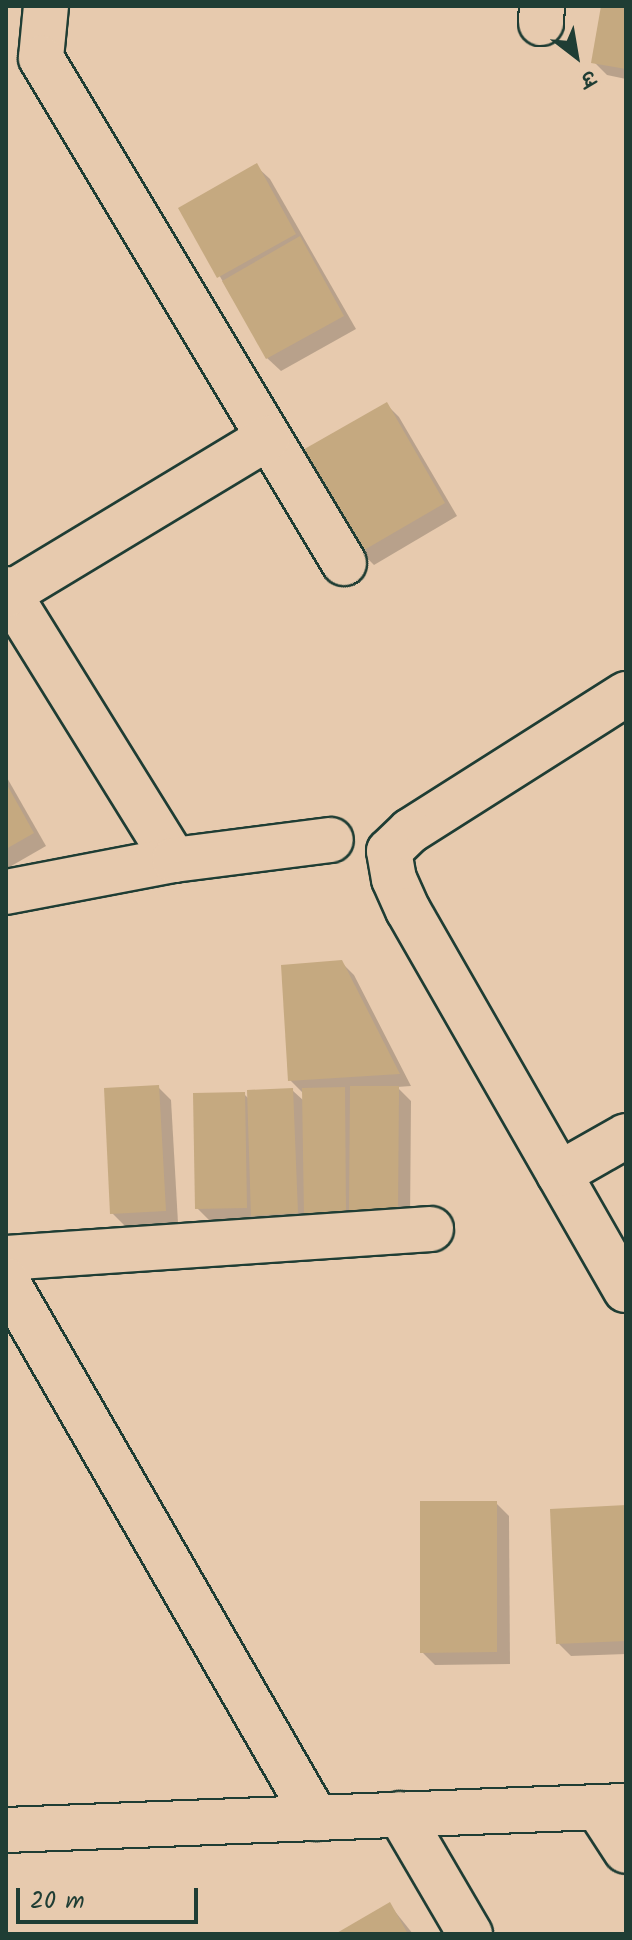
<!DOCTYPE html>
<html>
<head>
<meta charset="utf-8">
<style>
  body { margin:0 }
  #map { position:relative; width:632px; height:1940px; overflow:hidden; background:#e7caae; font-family:Kalam,"Playpen Sans Deva",sans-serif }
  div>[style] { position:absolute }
  .shadow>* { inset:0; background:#0003 }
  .building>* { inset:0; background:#c5a980 }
  .roads { filter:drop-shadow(2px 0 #1f3d34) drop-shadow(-2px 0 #1f3d34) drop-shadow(0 2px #1f3d34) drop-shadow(0 -2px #1f3d34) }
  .minor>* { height:44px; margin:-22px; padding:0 22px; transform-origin:22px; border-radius:22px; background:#e7caae }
  .tertiary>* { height:44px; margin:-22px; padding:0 22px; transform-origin:22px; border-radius:22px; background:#e7caae }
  span { translate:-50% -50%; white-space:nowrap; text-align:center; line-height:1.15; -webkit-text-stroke:6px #e7caae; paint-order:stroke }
  .frame { position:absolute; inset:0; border:8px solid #1f3d34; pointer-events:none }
  .north { position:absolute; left:536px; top:16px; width:80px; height:80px; -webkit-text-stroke:6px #e7caae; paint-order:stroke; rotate:149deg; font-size:22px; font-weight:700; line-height:32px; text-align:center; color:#1f3d34 }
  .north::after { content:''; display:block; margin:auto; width:28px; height:36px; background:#1f3d34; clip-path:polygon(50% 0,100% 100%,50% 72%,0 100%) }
  .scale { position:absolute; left:16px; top:1888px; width:182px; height:36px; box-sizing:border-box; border:4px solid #1f3d34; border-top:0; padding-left:10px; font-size:24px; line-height:28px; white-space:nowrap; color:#1f3d34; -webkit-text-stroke:6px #e7caae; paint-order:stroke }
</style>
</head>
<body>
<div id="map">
  <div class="shadow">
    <i style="clip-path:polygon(603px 6px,626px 6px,626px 79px,607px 75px,594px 62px)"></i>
    <i style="clip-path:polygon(256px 166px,270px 179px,356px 329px,281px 371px,267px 358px,181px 209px)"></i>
    <i style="clip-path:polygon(386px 404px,399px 417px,457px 516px,374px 565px,361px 552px)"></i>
    <i style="clip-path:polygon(6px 776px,46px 846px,6px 869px)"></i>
    <i style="clip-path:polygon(341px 962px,354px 975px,411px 1086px,397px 1087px,411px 1101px,410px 1222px,210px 1221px,197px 1208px,244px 1094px,249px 1099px,292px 1090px,304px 1101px,304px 1094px,290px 1080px)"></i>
    <i style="clip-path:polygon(158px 1087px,171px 1100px,178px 1223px,125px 1226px,112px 1213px)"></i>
    <i style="clip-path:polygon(496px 1503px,509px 1516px,510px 1664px,435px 1665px,422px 1652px)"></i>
    <i style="clip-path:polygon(626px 1507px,626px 1654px,571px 1656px,558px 1643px)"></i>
    <i style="clip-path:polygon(389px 1904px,413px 1934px,339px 1934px)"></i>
  </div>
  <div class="building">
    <i style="clip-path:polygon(601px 6px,626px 6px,626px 69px,591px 63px)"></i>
    <i style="clip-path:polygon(257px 163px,296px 234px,217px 278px,178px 208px)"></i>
    <i style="clip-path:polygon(300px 236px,344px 316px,266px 359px,222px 281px)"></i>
    <i style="clip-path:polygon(387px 402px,445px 503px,359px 553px,301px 451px)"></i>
    <i style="clip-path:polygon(6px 783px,34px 833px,6px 849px)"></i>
    <i style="clip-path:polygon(342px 960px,400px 1074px,288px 1081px,281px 965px)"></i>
    <i style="clip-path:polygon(159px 1085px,166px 1211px,110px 1214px,104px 1088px)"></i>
    <i style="clip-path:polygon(350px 1086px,399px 1086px,398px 1210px,349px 1210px)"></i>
    <i style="clip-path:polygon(345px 1087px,346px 1216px,304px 1217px,302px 1088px)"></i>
    <i style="clip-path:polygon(293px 1088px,298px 1213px,251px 1216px,247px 1090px)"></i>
    <i style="clip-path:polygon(245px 1092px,247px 1208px,195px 1209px,193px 1093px)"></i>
    <i style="clip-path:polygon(420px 1501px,497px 1501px,497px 1652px,420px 1653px)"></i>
    <i style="clip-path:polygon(626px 1505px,626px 1641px,556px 1644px,550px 1509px)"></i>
    <i style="clip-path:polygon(390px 1902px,408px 1934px,335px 1934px)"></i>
  </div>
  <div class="roads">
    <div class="minor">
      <i style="left:46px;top:6px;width:52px;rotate:95.5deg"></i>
      <i style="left:41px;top:58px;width:589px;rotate:59.04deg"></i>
      <i style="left:541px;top:23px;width:17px;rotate:-87deg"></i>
      <i style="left:6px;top:589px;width:319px;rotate:58.2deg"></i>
      <i style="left:9px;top:594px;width:302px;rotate:-31.1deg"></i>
      <i style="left:626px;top:694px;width:256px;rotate:147.6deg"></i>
      <i style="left:410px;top:831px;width:29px;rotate:136deg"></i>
      <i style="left:389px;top:851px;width:28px;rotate:80deg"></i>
      <i style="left:394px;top:879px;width:34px;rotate:66deg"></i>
      <i style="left:408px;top:910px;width:438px;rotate:60.2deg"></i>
      <i style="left:6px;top:892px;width:171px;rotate:-10.8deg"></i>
      <i style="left:174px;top:860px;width:158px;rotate:-7.3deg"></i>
      <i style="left:559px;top:1174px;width:77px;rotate:-29.6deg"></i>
      <i style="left:6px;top:1258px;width:426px;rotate:-3.9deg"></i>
      <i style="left:6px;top:1280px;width:621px;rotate:60.05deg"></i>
      <i style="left:598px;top:1808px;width:51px;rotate:56.9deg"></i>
      <i style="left:400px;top:1814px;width:139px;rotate:59.7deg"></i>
    </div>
    <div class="tertiary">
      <i style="left:6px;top:1830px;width:620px;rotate:-2.22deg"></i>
    </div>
  </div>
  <div class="frame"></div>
  <div class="north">उ</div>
  <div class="scale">20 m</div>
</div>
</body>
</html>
